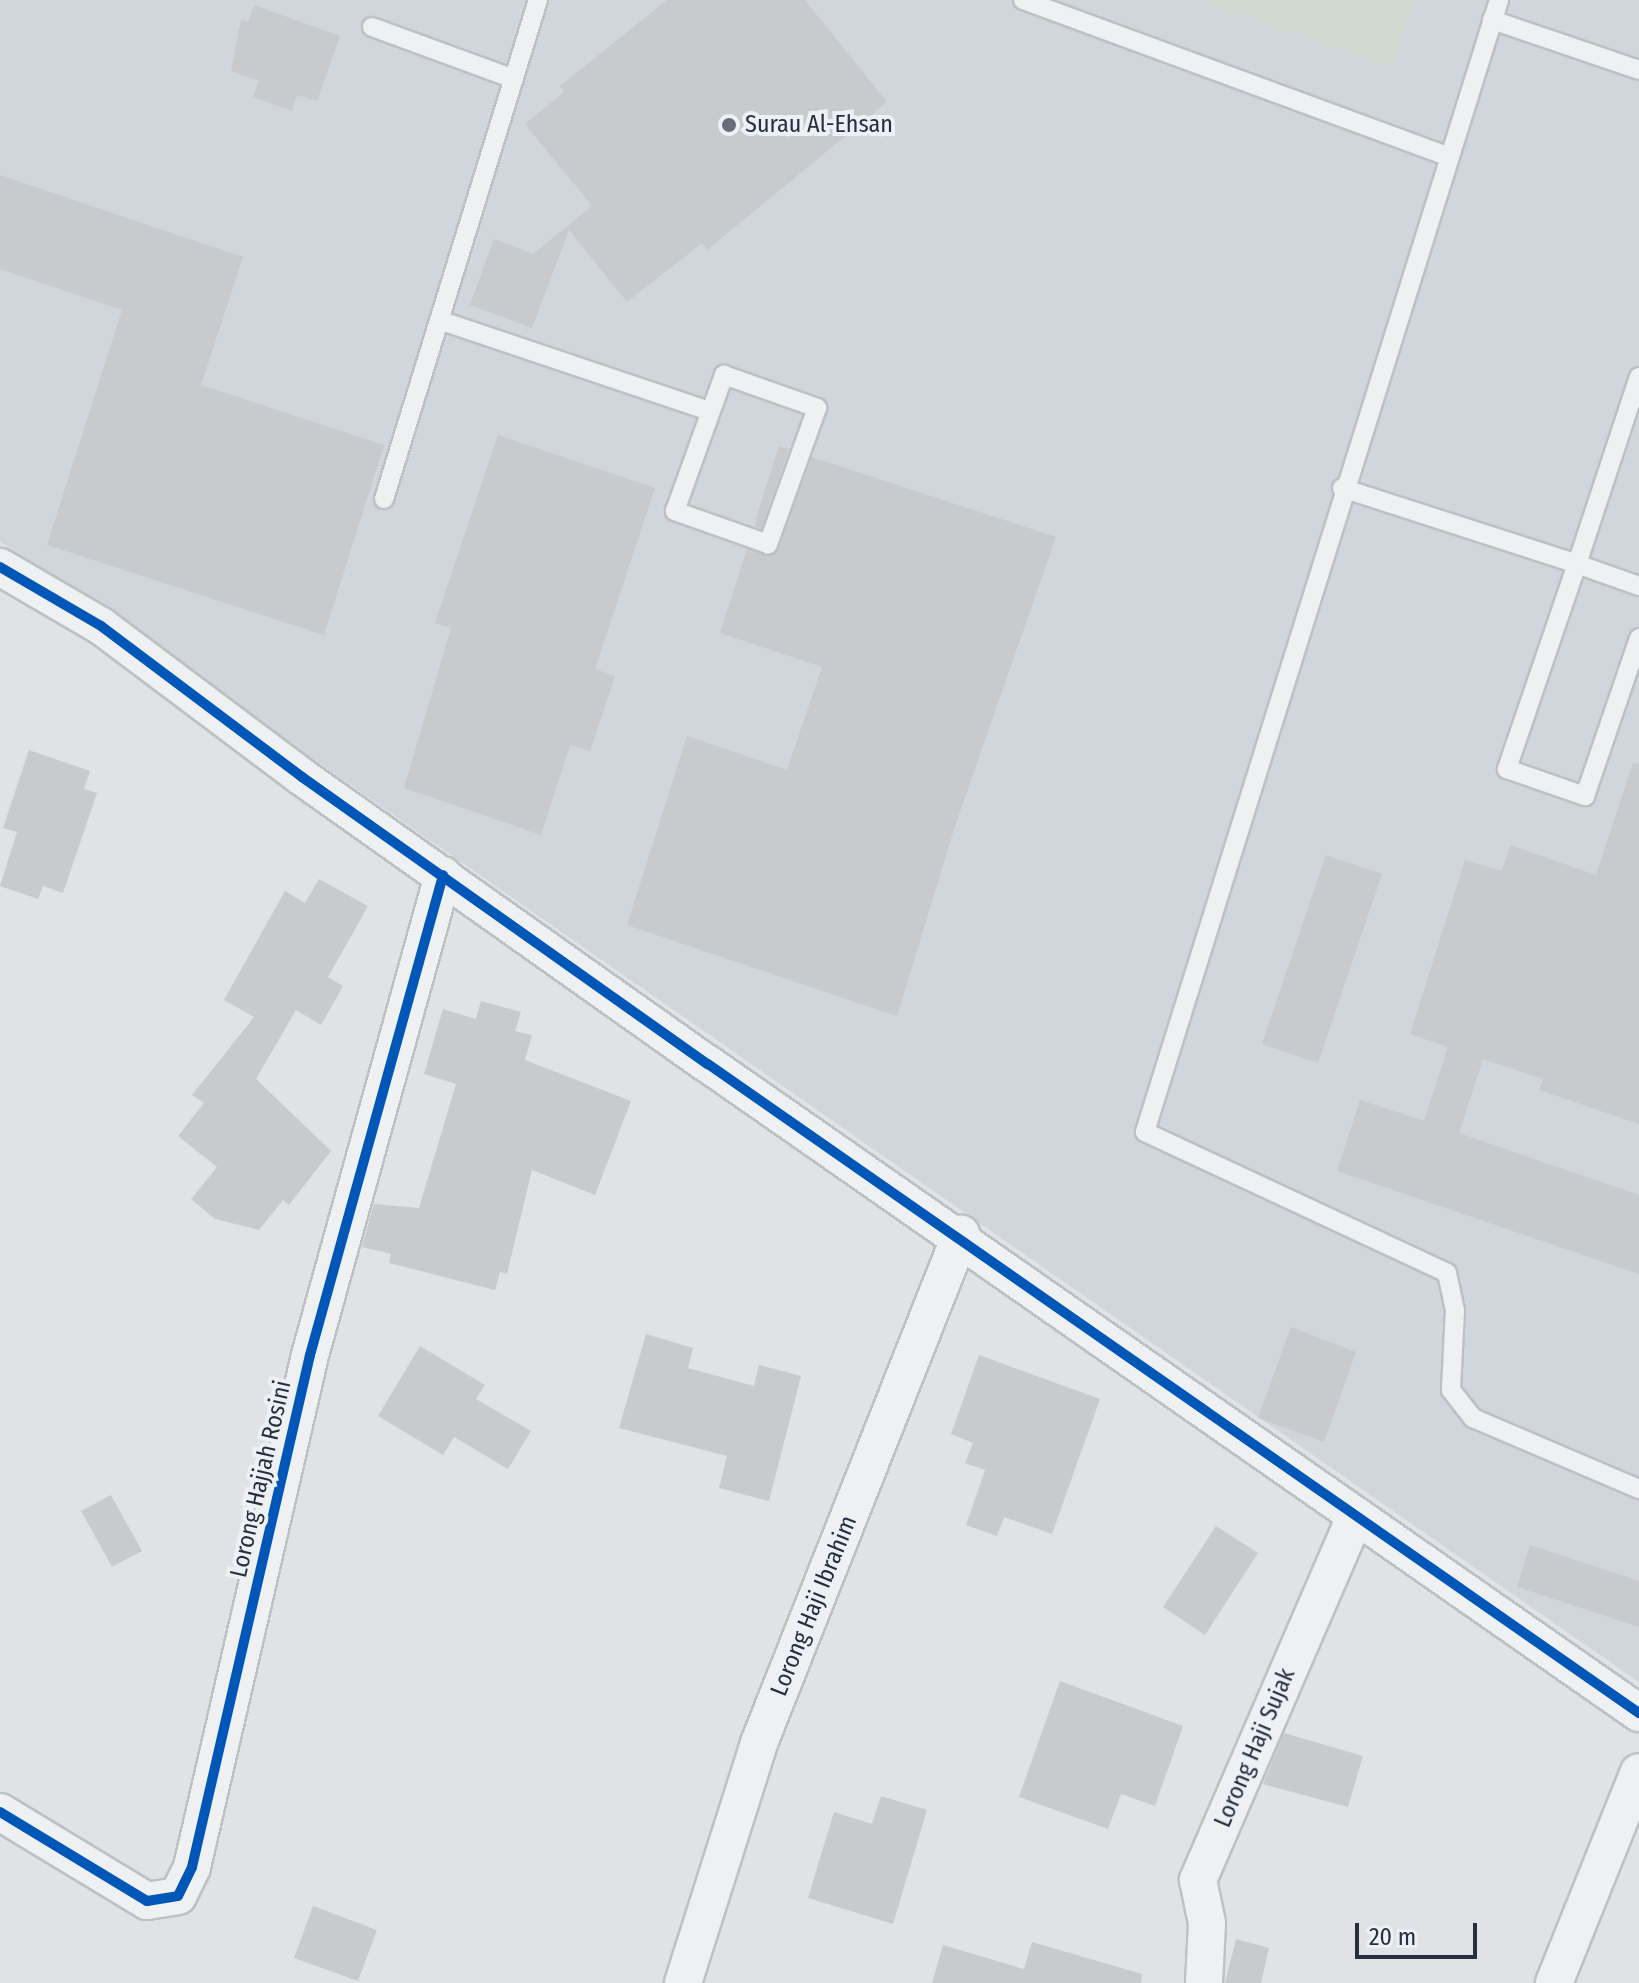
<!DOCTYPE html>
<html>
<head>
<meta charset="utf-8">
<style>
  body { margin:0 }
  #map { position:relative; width:1639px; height:1983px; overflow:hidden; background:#e0e2e5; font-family:"Fira Sans Condensed",sans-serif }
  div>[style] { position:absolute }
  .built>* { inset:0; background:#d1d5dc }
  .green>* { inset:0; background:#d0d9d0 }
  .building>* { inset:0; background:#c8cacd }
  .roads { filter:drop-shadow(2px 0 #bec0c3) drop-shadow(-2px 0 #bec0c3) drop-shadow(0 2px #bec0c3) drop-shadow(0 -2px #bec0c3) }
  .lane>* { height:18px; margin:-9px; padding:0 9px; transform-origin:9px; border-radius:9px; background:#eff0f2 }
  .street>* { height:36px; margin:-18px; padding:0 18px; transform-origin:18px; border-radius:18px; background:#eff0f2 }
  .cycleway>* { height:10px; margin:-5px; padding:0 5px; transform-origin:5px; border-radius:5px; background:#0057b8 }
  .dots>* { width:22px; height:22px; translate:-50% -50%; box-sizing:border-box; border:4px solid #edf0f5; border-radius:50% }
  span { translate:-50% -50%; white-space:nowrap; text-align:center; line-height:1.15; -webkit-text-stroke:8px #edf0f5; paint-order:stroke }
  .poi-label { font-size:24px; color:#262f3f }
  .left { translate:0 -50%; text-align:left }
  .street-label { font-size:24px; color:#262f3f }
  .scale { position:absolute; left:1355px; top:1923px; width:122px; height:36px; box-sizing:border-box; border:4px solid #262f3f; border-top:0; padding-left:10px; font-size:24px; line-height:28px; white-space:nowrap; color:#262f3f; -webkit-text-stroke:6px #edf0f5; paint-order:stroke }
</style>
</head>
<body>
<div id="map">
  <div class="built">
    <i style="clip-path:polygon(0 0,1639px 0,1639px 1682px,0 541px)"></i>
  </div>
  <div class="green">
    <i style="clip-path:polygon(1193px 0,1414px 0,1392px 67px)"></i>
  </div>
  <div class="building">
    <i style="clip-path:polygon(667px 0,805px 0,887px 102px,707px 250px,702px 243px,627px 302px,569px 230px,532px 328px,470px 305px,494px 239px,533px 254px,592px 206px,525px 124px,564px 92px,560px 86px)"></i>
    <i style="clip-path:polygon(254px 5px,340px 36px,317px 101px,297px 95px,292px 111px,253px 97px,259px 81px,231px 71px,241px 20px,248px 22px)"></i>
    <i style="clip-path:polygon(0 175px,243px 257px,201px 385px,384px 445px,324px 635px,47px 545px,122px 310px,0 269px)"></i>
    <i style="clip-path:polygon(498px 435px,655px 488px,595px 669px,615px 676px,590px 751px,570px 745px,541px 835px,404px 788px,451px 628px,435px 623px)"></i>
    <i style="clip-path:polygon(779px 446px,789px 449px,761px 529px,755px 526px,757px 515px)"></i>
    <i style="clip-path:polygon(812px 457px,1056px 537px,955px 826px,897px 1016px,627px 925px,687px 736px,787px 770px,822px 667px,720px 633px,747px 549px,776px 553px)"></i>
    <i style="clip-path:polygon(29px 750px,90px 771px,84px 789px,97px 793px,63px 893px,43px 886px,38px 899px,0 886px,17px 832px,3px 828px)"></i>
    <i style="clip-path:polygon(1633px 763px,1639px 764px,1639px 1124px,1539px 1090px,1543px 1079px,1483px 1059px,1459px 1133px,1639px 1195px,1639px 1274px,1337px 1171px,1360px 1100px,1424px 1121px,1448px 1047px,1410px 1034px,1465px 860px,1502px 871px,1510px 845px,1596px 875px)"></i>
    <i style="clip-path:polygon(1326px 855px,1382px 874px,1318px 1063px,1262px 1044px)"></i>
    <i style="clip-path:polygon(319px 879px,368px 906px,328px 977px,343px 986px,321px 1025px,296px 1010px,256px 1079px,331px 1151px,289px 1205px,283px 1200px,259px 1230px,215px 1219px,191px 1199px,217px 1167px,178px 1136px,204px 1103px,192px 1095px,254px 1017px,224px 1000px,285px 891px,305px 903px)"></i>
    <i style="clip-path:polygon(481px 1001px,521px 1012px,515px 1031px,532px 1035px,525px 1060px,631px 1101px,595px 1195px,532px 1170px,507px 1274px,500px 1272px,495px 1290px,389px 1263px,391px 1254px,362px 1247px,374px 1204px,419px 1208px,456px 1084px,424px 1074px,443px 1009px,476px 1019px)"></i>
    <i style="clip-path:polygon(1291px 1327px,1356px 1352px,1324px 1442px,1258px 1418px)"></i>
    <i style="clip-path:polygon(646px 1334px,693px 1348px,688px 1368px,754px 1386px,759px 1365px,801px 1376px,769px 1501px,719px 1488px,727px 1456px,619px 1428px)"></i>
    <i style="clip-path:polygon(420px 1346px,485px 1385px,476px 1399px,531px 1431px,508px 1469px,454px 1437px,443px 1455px,378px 1416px)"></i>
    <i style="clip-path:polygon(979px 1355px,1100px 1399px,1052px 1534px,1004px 1517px,997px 1536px,966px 1525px,985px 1470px,965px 1463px,973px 1443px,951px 1434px)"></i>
    <i style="clip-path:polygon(111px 1495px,142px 1551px,112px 1567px,81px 1511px)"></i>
    <i style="clip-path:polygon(1216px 1526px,1258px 1553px,1205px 1635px,1163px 1607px)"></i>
    <i style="clip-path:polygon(1530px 1545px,1639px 1581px,1639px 1627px,1517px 1587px)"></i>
    <i style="clip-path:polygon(1060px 1681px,1183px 1726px,1155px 1806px,1121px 1794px,1108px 1829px,1019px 1797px)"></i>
    <i style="clip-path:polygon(1284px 1733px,1363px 1756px,1348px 1807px,1263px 1784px)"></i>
    <i style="clip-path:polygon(881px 1796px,927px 1810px,893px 1924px,808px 1898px,834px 1812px,872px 1824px)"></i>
    <i style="clip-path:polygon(313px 1906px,377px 1930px,358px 1981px,294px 1958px)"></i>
    <i style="clip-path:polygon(1236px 1939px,1269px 1948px,1261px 1983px,1225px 1983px)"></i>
    <i style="clip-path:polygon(1032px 1942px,1142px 1974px,1141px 1983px,932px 1983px,943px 1945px,1024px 1969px)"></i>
  </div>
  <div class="roads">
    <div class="lane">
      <i style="left:1023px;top:0;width:453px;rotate:20.2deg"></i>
      <i style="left:1499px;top:0;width:1186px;rotate:107.37deg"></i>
      <i style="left:1145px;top:1132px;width:333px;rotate:25deg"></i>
      <i style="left:1447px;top:1273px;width:38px;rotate:78deg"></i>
      <i style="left:1455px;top:1310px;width:80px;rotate:92.9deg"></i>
      <i style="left:1451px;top:1390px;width:36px;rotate:52deg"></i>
      <i style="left:1473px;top:1418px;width:181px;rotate:23.2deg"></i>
      <i style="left:1492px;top:20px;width:155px;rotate:18.8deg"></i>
      <i style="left:372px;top:27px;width:151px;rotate:20.1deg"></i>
      <i style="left:439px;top:320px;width:286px;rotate:18.6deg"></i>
      <i style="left:724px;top:375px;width:99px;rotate:19.5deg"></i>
      <i style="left:817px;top:408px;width:145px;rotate:109.8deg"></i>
      <i style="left:768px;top:544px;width:99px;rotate:-160.5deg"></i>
      <i style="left:675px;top:511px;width:145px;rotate:-70.2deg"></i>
      <i style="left:1342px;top:488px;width:247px;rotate:17.9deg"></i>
      <i style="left:1577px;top:564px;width:197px;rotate:-71.7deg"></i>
      <i style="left:384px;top:499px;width:522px;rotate:-72.85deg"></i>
      <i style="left:1639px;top:586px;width:66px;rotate:-160.5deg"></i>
      <i style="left:1577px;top:564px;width:217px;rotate:108.9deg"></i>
      <i style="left:1507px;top:769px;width:83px;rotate:19.1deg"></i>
      <i style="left:1585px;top:796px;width:167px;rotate:-71.1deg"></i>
    </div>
    <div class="street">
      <i style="left:0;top:567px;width:117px;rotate:30.3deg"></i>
      <i style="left:101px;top:626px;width:251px;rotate:36.9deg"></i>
      <i style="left:302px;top:777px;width:497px;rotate:35.3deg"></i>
      <i style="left:708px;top:1064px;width:1135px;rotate:34.88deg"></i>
      <i style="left:0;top:1812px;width:172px;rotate:31.2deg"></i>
      <i style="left:147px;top:1901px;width:31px;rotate:-9deg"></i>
      <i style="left:178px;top:1896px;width:32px;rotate:-64deg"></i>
      <i style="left:192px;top:1867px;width:525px;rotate:-77.02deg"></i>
      <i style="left:310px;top:1355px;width:498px;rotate:-74.5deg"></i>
      <i style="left:683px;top:1983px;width:252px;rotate:-72.4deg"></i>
      <i style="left:759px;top:1743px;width:548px;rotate:-68.35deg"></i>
      <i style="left:1204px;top:1983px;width:60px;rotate:-87.1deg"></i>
      <i style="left:1207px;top:1923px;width:44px;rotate:-101.8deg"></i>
      <i style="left:1198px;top:1880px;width:392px;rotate:-66.6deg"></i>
      <i style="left:1554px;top:1983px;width:227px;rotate:-68.1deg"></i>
    </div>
  </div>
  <div class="cycleway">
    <i style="left:0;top:567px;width:117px;rotate:30.3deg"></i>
    <i style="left:101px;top:626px;width:251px;rotate:36.9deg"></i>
    <i style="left:302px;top:777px;width:497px;rotate:35.3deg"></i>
    <i style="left:708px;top:1064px;width:1135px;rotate:34.88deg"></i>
    <i style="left:0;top:1812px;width:172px;rotate:31.2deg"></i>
    <i style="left:147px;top:1901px;width:31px;rotate:-9deg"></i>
    <i style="left:178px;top:1896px;width:32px;rotate:-64deg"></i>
    <i style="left:192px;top:1867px;width:525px;rotate:-77.02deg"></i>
    <i style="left:310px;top:1355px;width:498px;rotate:-74.5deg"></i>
  </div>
  <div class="dots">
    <i style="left:729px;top:125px;background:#676e79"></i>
  </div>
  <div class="poi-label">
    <span class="left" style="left:745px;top:125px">Surau Al-Ehsan</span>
  </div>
  <div class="street-label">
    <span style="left:261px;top:1479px;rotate:-77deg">Lorong Hajjah Rosini</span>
    <span style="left:814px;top:1606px;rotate:-68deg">Lorong Haji Ibrahim</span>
    <span style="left:1255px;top:1748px;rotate:-67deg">Lorong Haji Sujak</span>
  </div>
  <div class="scale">20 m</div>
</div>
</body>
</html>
